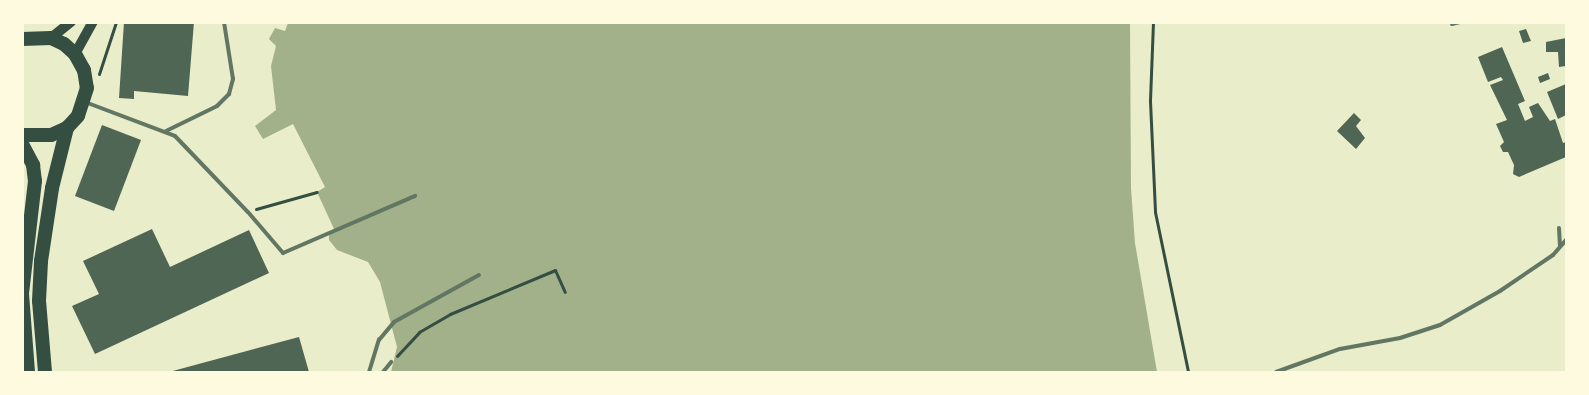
<!DOCTYPE html>
<html>
<head>
<meta charset="utf-8">
<style>
  body { margin:0 }
  #map { position:relative; width:1589px; height:395px; overflow:hidden; background:#e9edc9; font-family:Rubik,sans-serif }
  div>[style] { position:absolute }
  .water>* { inset:0; background:#a3b18a }
  .building>* { inset:0; background:#4f6655 }
  .path>* { height:3px; margin:-1.5px; padding:0 1.5px; transform-origin:1.5px; border-radius:1.5px; background:#344e41 }
  .service>* { height:4px; margin:-2px; padding:0 2px; transform-origin:2px; border-radius:2px; background:#617663 }
  .secondary>* { height:10px; margin:-5px; padding:0 5px; transform-origin:5px; border-radius:5px; background:#344e41 }
  .trunk>* { height:14px; margin:-7px; padding:0 7px; transform-origin:7px; border-radius:7px; background:#344e41 }
  span { translate:-50% -50%; white-space:nowrap; text-align:center; line-height:1.15; -webkit-text-stroke:4px #fefae0; paint-order:stroke }
  .frame { position:absolute; inset:0; border:24px solid #fefae0; pointer-events:none }
</style>
</head>
<body>
<div id="map">
  <div class="water">
    <i style="clip-path:polygon(288px 23px,1130px 23px,1131px 188px,1135px 243px,1157px 372px,391px 372px,397px 347px,380px 282px,368px 262px,337px 250px,329px 240px,329px 232px,334px 229px,317px 192px,325px 187px,293px 124px,263px 139px,255px 126px,276px 110px,271px 66px,276px 46px,269px 39px,275px 28px,285px 31px)"></i>
  </div>
  <div class="building">
    <i style="clip-path:polygon(124px 22px,194px 22px,188px 96px,134px 91px,134px 99px,119px 98px)"></i>
    <i style="clip-path:polygon(1526px 29px,1531px 41px,1523px 43px,1519px 31px)"></i>
    <i style="clip-path:polygon(1566px 38px,1566px 66px,1559px 67px,1558px 52px,1546px 52px,1546px 42px)"></i>
    <i style="clip-path:polygon(1502px 47px,1525px 101px,1518px 104px,1525px 121px,1533px 117px,1529px 107px,1538px 103px,1550px 121px,1555px 119px,1563px 143px,1566px 142px,1566px 157px,1519px 177px,1513px 174px,1514px 165px,1508px 152px,1503px 152px,1500px 146px,1504px 142px,1496px 124px,1507px 120px,1490px 85px,1503px 80px,1501px 77px,1488px 82px,1478px 57px)"></i>
    <i style="clip-path:polygon(1548px 73px,1550px 79px,1540px 83px,1538px 77px)"></i>
    <i style="clip-path:polygon(1566px 84px,1566px 115px,1558px 119px,1547px 92px)"></i>
    <i style="clip-path:polygon(1354px 113px,1361px 120px,1356px 126px,1365px 138px,1356px 149px,1337px 131px)"></i>
    <i style="clip-path:polygon(102px 125px,141px 140px,114px 211px,75px 196px)"></i>
    <i style="clip-path:polygon(152px 229px,170px 267px,249px 230px,269px 273px,95px 354px,72px 306px,99px 294px,83px 261px)"></i>
    <i style="clip-path:polygon(299px 337px,309px 372px,169px 372px)"></i>
  </div>
  <div class="path">
    <i style="left:1153px;top:22px;width:79px;rotate:92.2deg"></i>
    <i style="left:1150px;top:101px;width:111px;rotate:87.4deg"></i>
    <i style="left:1155px;top:212px;width:163px;rotate:78.3deg"></i>
    <i style="left:99px;top:74px;width:55px;rotate:-71.9deg"></i>
    <i style="left:256px;top:209px;width:63px;rotate:-15.6deg"></i>
    <i style="left:397px;top:356px;width:33px;rotate:-47deg"></i>
    <i style="left:419px;top:332px;width:36px;rotate:-30deg"></i>
    <i style="left:450px;top:314px;width:114px;rotate:-22.7deg"></i>
    <i style="left:555px;top:270px;width:24px;rotate:66deg"></i>
  </div>
  <div class="service">
    <i style="left:1452px;top:24px;width:8px;rotate:-14deg"></i>
    <i style="left:85px;top:102px;width:96px;rotate:20.7deg"></i>
    <i style="left:175px;top:136px;width:105px;rotate:46.2deg"></i>
    <i style="left:248px;top:212px;width:54px;rotate:49.5deg"></i>
    <i style="left:283px;top:253px;width:144px;rotate:-23.4deg"></i>
    <i style="left:166px;top:131px;width:57px;rotate:-26.1deg"></i>
    <i style="left:217px;top:106px;width:17px;rotate:-45deg"></i>
    <i style="left:229px;top:94px;width:16px;rotate:-75deg"></i>
    <i style="left:233px;top:79px;width:58px;rotate:-99deg"></i>
    <i style="left:1559px;top:228px;width:17px;rotate:87deg"></i>
    <i style="left:369px;top:372px;width:34px;rotate:-73deg"></i>
    <i style="left:379px;top:340px;width:23px;rotate:-50deg"></i>
    <i style="left:394px;top:322px;width:97px;rotate:-28.9deg"></i>
    <i style="left:383px;top:372px;width:13px;rotate:-51deg"></i>
    <i style="left:1276px;top:372px;width:68px;rotate:-19.8deg"></i>
    <i style="left:1340px;top:349px;width:61px;rotate:-10.4deg"></i>
    <i style="left:1400px;top:338px;width:42px;rotate:-18deg"></i>
    <i style="left:1440px;top:325px;width:69px;rotate:-29.5deg"></i>
    <i style="left:1500px;top:291px;width:64px;rotate:-34.2deg"></i>
    <i style="left:1553px;top:255px;width:20px;rotate:-49deg"></i>
  </div>
  <div class="secondary">
    <i style="left:51px;top:38px;width:26px;rotate:-39deg"></i>
    <i style="left:75px;top:54px;width:37px;rotate:-61deg"></i>
  </div>
  <div class="trunk">
    <i style="left:22px;top:39px;width:29px;rotate:-2deg"></i>
    <i style="left:51px;top:38px;width:14px;rotate:25deg"></i>
    <i style="left:64px;top:44px;width:15px;rotate:42deg"></i>
    <i style="left:75px;top:54px;width:18px;rotate:61deg"></i>
    <i style="left:84px;top:70px;width:18px;rotate:81deg"></i>
    <i style="left:87px;top:88px;width:29px;rotate:108deg"></i>
    <i style="left:78px;top:116px;width:16px;rotate:133deg"></i>
    <i style="left:67px;top:128px;width:17px;rotate:156deg"></i>
    <i style="left:51px;top:135px;width:29px;rotate:180deg"></i>
    <i style="left:22px;top:144px;width:24px;rotate:62deg"></i>
    <i style="left:33px;top:165px;width:16px;rotate:83deg"></i>
    <i style="left:35px;top:181px;width:113px;rotate:96.6deg"></i>
    <i style="left:22px;top:294px;width:78px;rotate:85.6deg"></i>
    <i style="left:45px;top:372px;width:71px;rotate:-94.8deg"></i>
    <i style="left:39px;top:301px;width:40px;rotate:-87.1deg"></i>
    <i style="left:41px;top:261px;width:74px;rotate:-81.4deg"></i>
    <i style="left:52px;top:188px;width:62px;rotate:-76deg"></i>
  </div>
  <div class="frame"></div>
</div>
</body>
</html>
